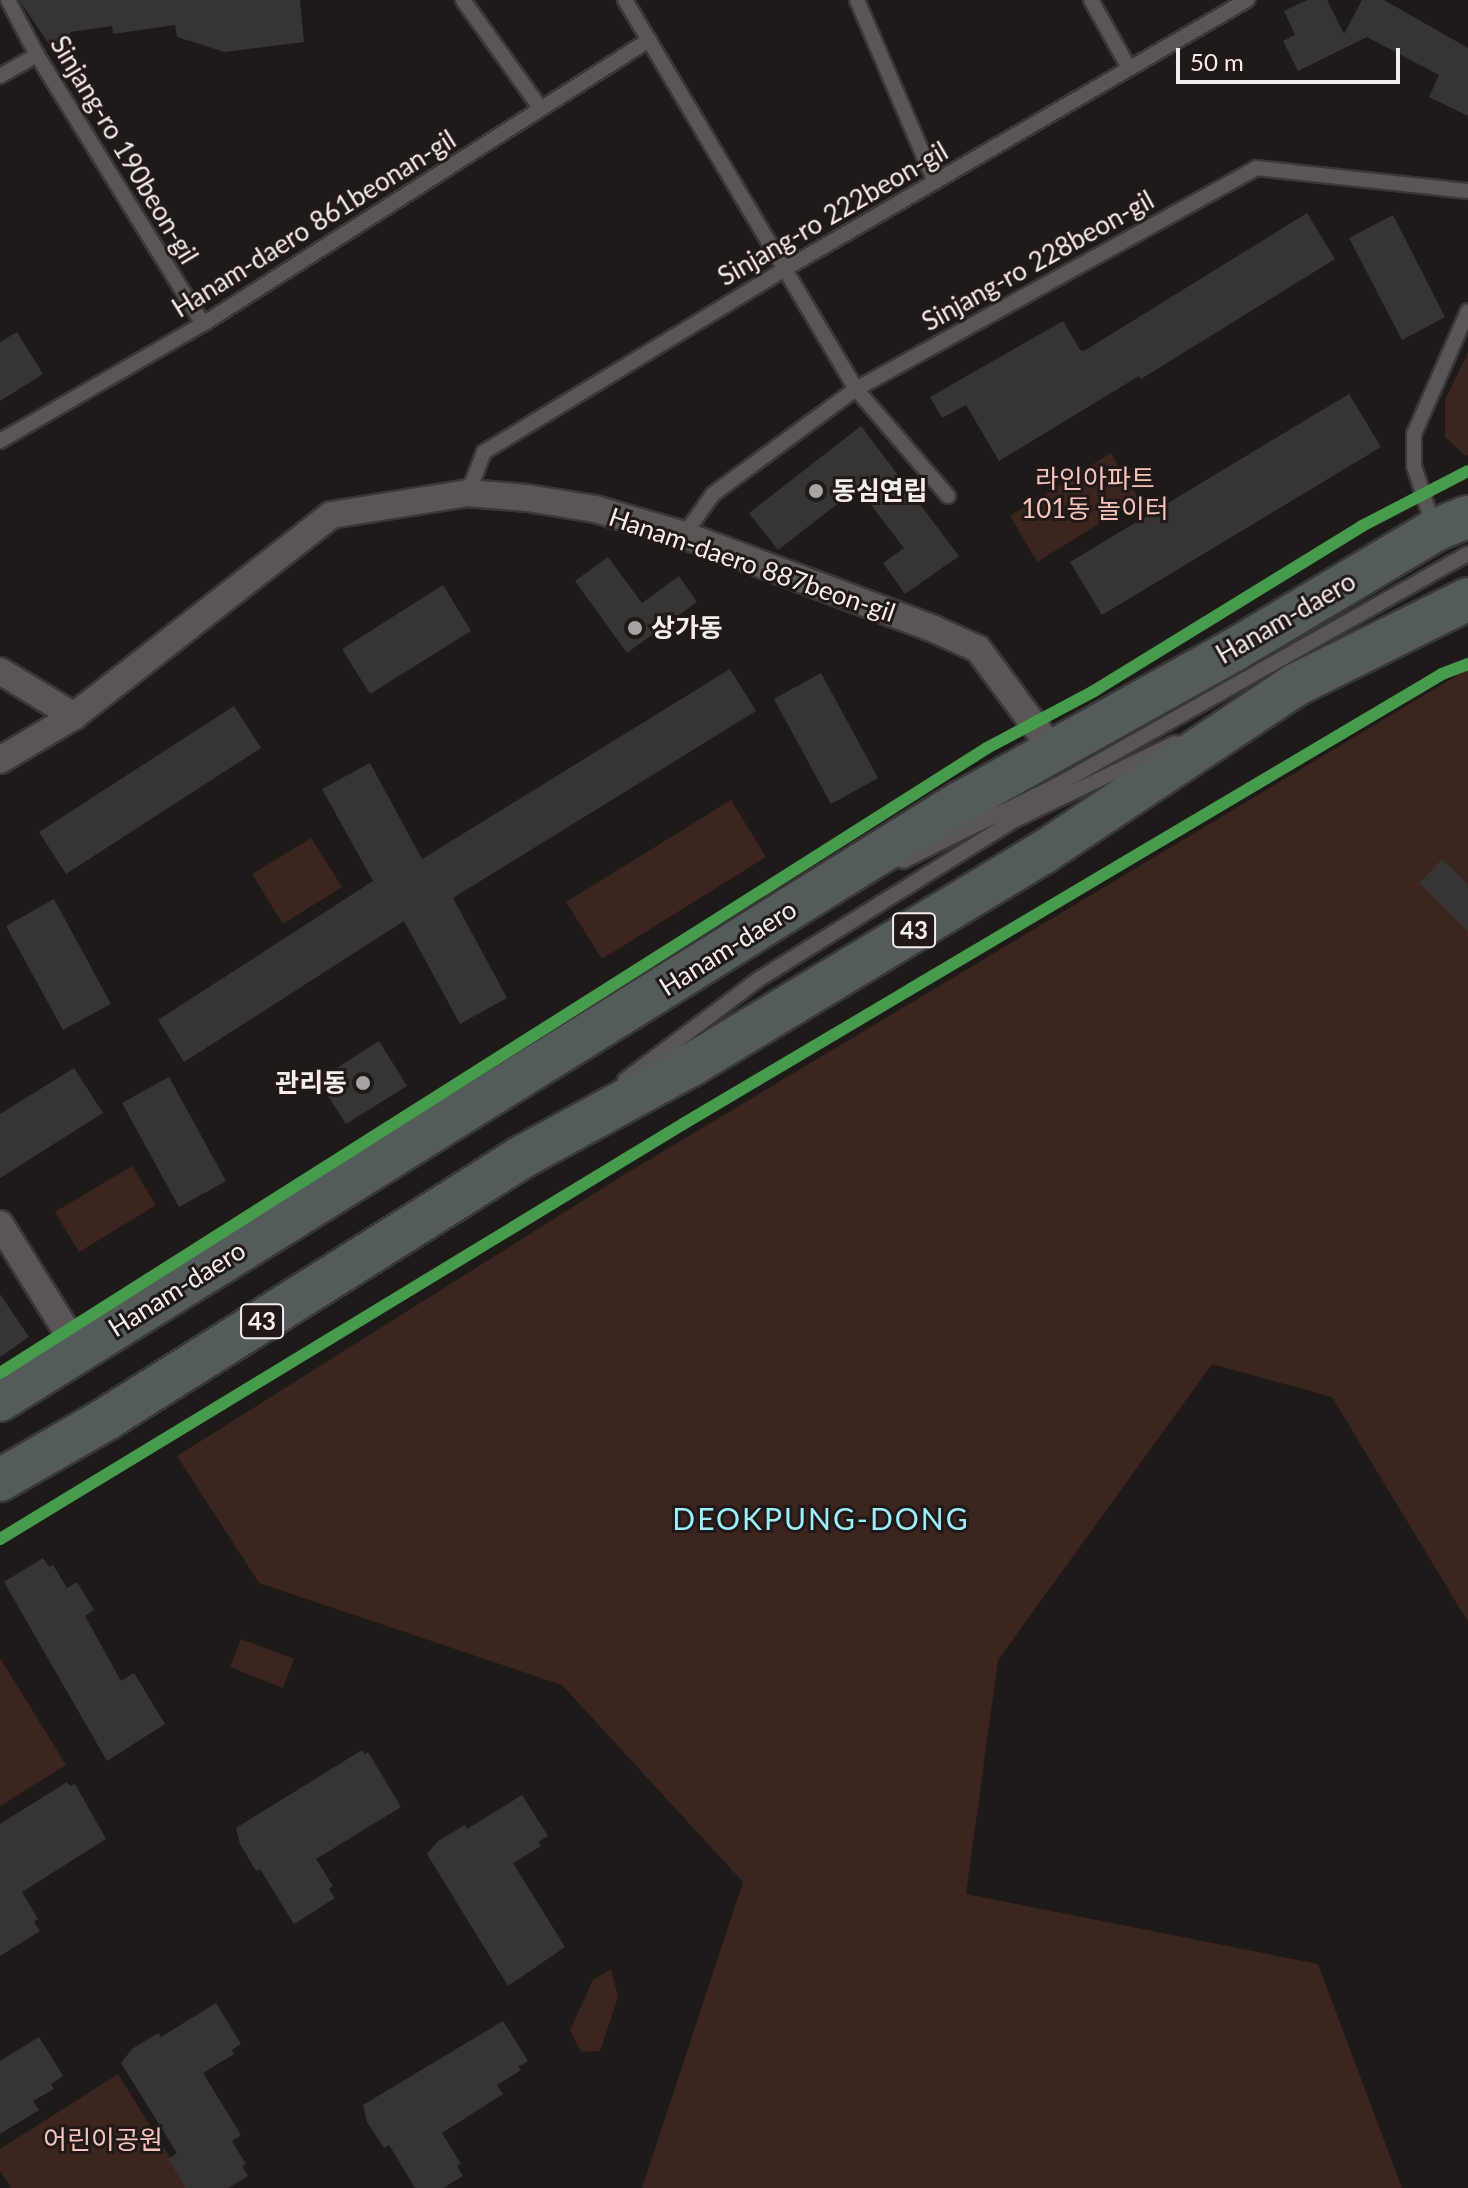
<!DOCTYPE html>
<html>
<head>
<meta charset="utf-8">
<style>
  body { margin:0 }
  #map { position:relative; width:1468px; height:2188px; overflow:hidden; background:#1e1a1a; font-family:Lato,"Noto Sans KR",sans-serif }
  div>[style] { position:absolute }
  .green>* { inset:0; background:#3c241f }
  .building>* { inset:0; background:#373434 }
  .roads { filter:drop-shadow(2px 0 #3a3737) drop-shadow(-2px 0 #3a3737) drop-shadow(0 2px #3a3737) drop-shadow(0 -2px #3a3737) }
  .lane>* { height:14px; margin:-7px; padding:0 7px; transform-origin:7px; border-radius:7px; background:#5a5656 }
  .street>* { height:26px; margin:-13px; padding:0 13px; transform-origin:13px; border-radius:13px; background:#5a5656 }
  .primary>* { height:42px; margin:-21px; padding:0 21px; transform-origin:21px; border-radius:21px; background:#545b5b }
  .cycleway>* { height:12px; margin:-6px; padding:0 6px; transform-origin:6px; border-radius:6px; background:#469c4c }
  .dots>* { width:22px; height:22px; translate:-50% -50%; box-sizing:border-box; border:4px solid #201918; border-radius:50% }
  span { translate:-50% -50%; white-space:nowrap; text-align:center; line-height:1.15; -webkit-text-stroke:6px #201918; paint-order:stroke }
  .shield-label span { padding:2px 6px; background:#201918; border:2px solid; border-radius:6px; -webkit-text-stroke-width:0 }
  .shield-label { font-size:24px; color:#f3eeed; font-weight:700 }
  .street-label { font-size:26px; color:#f3eeed }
  .park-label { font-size:26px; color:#f6c3ba }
  .poi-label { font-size:26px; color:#f3eeed; font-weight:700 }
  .left { translate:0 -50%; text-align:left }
  .right { translate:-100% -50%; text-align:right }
  .quarter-label { font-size:30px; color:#9dedfa; letter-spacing:2px }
  .scale { position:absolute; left:1176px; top:48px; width:224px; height:36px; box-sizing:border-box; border:4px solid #f3eeed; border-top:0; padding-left:10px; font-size:24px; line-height:28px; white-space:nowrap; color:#f3eeed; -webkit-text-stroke:6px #201918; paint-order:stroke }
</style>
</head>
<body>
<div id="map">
  <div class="green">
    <i style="clip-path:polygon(1468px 352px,1468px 455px,1466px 456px,1445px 437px,1445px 400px)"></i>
    <i style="clip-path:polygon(1111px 453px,1139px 499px,1037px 562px,1010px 516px)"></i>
    <i style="clip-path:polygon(1468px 669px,1468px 1622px,1332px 1397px,1212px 1364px,998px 1660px,966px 1894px,1318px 1964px,1402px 2188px,642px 2188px,743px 1882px,562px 1685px,259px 1583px,177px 1456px,622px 1176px)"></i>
    <i style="clip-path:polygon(731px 800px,766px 857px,602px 959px,566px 902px)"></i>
    <i style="clip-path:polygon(311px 838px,342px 887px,283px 924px,252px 874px)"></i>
    <i style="clip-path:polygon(132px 1166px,156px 1205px,79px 1252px,55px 1212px)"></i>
    <i style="clip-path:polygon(241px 1639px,294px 1659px,283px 1688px,230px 1667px)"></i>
    <i style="clip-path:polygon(0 1658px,66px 1765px,0 1806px)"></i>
    <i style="clip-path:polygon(611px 1969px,618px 1997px,600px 2051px,581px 2052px,570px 2030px,593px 1980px)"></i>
    <i style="clip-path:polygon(118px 2074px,189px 2188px,11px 2188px,0 2171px,0 2149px)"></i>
  </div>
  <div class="building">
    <i style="clip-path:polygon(19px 0,300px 0,304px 42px,225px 52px,177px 37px,175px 25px,113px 34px,112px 26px,70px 32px,70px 75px)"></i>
    <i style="clip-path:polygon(1307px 0,1327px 0,1344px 34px,1362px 0,1384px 0,1468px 48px,1468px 116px,1429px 97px,1439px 75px,1367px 37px,1298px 71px,1283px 41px,1295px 35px,1284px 11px)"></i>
    <i style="clip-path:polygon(1307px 213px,1335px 259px,1141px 379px,1139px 376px,999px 461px,966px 405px,942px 418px,930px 397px,1063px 321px,1080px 350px,1084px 351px)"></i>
    <i style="clip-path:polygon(1393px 215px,1445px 317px,1402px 340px,1349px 238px)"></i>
    <i style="clip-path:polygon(17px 332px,43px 374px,0 401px,0 342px)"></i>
    <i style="clip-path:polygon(1349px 394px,1381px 447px,1102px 615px,1070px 562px)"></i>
    <i style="clip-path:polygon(861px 426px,959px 556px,905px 594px,883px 563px,904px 548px,858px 488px,778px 550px,749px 513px)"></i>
    <i style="clip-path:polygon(608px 557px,642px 603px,679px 576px,697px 602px,627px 653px,575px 581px)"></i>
    <i style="clip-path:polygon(443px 585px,471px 631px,370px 694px,342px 649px)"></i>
    <i style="clip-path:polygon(730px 669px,756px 711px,453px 898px,507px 998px,460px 1024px,404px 921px,184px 1062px,158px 1020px,373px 881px,322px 789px,370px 763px,422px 859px)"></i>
    <i style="clip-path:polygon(821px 673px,878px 778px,831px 804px,774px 699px)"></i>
    <i style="clip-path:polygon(234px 706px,261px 748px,66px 874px,39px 832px)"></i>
    <i style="clip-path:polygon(1442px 859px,1468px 885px,1468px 932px,1419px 883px)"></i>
    <i style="clip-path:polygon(54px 899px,111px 1004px,63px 1030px,6px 926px)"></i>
    <i style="clip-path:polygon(379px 1041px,407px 1086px,346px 1124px,318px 1080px)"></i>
    <i style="clip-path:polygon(74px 1068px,103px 1113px,0 1178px,0 1114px)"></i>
    <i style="clip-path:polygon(169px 1077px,226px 1181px,179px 1207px,122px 1103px)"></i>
    <i style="clip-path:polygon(0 1294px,29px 1337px,0 1357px)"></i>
    <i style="clip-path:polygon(43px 1558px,49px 1567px,53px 1565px,67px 1588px,77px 1582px,94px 1610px,85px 1616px,121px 1681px,134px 1673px,165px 1724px,107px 1761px,4px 1582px)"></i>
    <i style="clip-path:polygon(362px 1750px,365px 1754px,368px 1752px,401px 1807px,316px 1859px,333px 1886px,329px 1889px,335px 1898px,294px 1924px,260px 1869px,256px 1871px,240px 1844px,236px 1828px)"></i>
    <i style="clip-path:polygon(67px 1782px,70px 1786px,75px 1784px,106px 1839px,22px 1892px,38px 1919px,34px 1922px,40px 1931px,0 1956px,0 1824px)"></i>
    <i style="clip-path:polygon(522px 1795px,548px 1836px,538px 1842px,541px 1846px,513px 1863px,565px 1947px,508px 1986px,427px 1854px,438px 1841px,465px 1825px,467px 1829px)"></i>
    <i style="clip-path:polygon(216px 2003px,241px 2044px,232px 2050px,234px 2054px,203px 2073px,241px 2135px,232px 2141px,246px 2164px,242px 2166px,248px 2176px,228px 2188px,186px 2188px,168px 2159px,177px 2153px,121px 2063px,132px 2049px,158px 2033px,161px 2037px)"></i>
    <i style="clip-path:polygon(503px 2021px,528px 2061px,518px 2067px,521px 2070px,497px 2085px,503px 2094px,442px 2133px,461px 2164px,457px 2166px,463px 2176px,443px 2188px,415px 2188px,389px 2145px,384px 2148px,367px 2122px,363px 2105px)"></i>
    <i style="clip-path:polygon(39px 2037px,63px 2076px,51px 2084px,54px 2089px,33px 2101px,39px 2110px,0 2134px,0 2061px)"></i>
  </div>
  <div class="roads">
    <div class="lane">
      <i style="left:8px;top:0;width:62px;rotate:62.2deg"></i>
      <i style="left:37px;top:55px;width:316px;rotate:58.3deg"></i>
      <i style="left:463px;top:0;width:134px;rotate:54.4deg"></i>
      <i style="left:625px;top:0;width:452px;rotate:59.3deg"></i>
      <i style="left:856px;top:389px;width:141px;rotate:49.3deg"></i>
      <i style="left:857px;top:0;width:198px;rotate:66.8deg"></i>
      <i style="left:1091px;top:0;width:78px;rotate:60.8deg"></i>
      <i style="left:0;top:76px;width:43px;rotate:-29.6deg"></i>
      <i style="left:0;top:441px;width:234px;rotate:-30deg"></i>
      <i style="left:203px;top:324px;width:529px;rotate:-32.49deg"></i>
      <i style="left:468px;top:493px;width:44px;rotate:-68.7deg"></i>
      <i style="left:484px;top:452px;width:352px;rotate:-31.3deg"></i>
      <i style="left:785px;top:269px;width:535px;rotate:-30.21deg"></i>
      <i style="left:1434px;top:528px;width:65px;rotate:-107.9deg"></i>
      <i style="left:1414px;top:466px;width:32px;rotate:-90deg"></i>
      <i style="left:1414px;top:434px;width:134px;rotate:-66.3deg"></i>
      <i style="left:684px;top:535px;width:50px;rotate:-54.7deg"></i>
      <i style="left:713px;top:494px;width:177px;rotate:-36.3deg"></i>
      <i style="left:856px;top:389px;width:457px;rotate:-28.9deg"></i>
      <i style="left:1256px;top:168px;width:213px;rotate:6.2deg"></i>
      <i style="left:903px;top:861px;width:176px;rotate:-26.3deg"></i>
      <i style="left:1061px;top:783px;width:467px;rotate:-29.4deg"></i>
      <i style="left:625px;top:1080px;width:168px;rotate:-37deg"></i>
      <i style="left:759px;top:979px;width:299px;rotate:-31.9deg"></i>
      <i style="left:1013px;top:821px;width:180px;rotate:-25.7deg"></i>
    </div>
    <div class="street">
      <i style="left:0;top:671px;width:87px;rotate:31.3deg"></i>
      <i style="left:0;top:760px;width:86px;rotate:-30.7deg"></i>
      <i style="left:74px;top:716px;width:326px;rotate:-38deg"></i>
      <i style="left:331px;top:515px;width:139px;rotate:-9.1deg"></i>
      <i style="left:468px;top:493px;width:59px;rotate:4.8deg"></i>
      <i style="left:527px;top:498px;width:69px;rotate:9.2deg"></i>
      <i style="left:595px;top:509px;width:93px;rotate:16.3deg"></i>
      <i style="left:684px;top:535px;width:267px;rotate:20.6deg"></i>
      <i style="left:934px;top:629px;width:48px;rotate:24.4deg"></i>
      <i style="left:978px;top:649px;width:124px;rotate:53.5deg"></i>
      <i style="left:0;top:1224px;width:150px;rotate:58.1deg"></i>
    </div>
    <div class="primary">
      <i style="left:0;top:1400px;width:1130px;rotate:-31.88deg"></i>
      <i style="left:960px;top:803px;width:314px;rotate:-29.2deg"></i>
      <i style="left:1234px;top:650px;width:234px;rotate:-30.8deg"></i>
      <i style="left:1435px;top:530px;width:35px;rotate:-22deg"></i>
      <i style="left:0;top:1480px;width:122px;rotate:-29.9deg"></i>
      <i style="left:106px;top:1419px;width:492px;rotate:-32.2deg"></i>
      <i style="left:522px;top:1157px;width:192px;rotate:-28.6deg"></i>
      <i style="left:691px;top:1065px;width:412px;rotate:-31.1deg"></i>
      <i style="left:1044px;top:852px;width:301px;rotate:-33.6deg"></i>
      <i style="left:1295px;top:685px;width:193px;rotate:-26.4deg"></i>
    </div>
  </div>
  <div class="cycleway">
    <i style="left:0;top:1373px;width:1168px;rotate:-32.34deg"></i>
    <i style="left:987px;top:748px;width:121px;rotate:-28deg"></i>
    <i style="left:1094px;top:691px;width:315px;rotate:-31.6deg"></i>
    <i style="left:1362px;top:526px;width:119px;rotate:-27.4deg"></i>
    <i style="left:0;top:1539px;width:799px;rotate:-31.28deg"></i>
    <i style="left:683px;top:1124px;width:882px;rotate:-30.66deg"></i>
    <i style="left:1442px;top:674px;width:28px;rotate:-21deg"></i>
  </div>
  <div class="dots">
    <i style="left:816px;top:491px;background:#a8a4a3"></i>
    <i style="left:635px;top:628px;background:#a8a4a3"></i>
    <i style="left:363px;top:1083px;background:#a8a4a3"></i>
  </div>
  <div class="shield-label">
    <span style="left:914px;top:930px">43</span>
    <span style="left:262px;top:1321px">43</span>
  </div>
  <div class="street-label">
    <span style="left:124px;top:150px;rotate:59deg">Sinjang-ro 190beon-gil</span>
    <span style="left:833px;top:214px;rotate:-30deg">Sinjang-ro 222beon-gil</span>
    <span style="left:314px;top:224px;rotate:-32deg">Hanam-daero 861beonan-gil</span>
    <span style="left:1038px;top:261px;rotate:-29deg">Sinjang-ro 228beon-gil</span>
    <span style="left:752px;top:565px;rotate:19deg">Hanam-daero 887beon-gil</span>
    <span style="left:1286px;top:618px;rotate:-30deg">Hanam-daero</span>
    <span style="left:728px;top:948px;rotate:-32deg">Hanam-daero</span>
    <span style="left:177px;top:1289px;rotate:-32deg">Hanam-daero</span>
  </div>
  <div class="park-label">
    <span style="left:1095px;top:494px">라인아파트<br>101동 놀이터</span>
    <span style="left:103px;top:2140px">어린이공원</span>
  </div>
  <div class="poi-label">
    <span class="left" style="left:832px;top:491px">동심연립</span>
    <span class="left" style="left:651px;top:628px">상가동</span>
    <span class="right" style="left:347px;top:1083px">관리동</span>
  </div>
  <div class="quarter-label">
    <span style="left:821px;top:1518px">DEOKPUNG-DONG</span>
  </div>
  <div class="scale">50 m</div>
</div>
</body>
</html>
